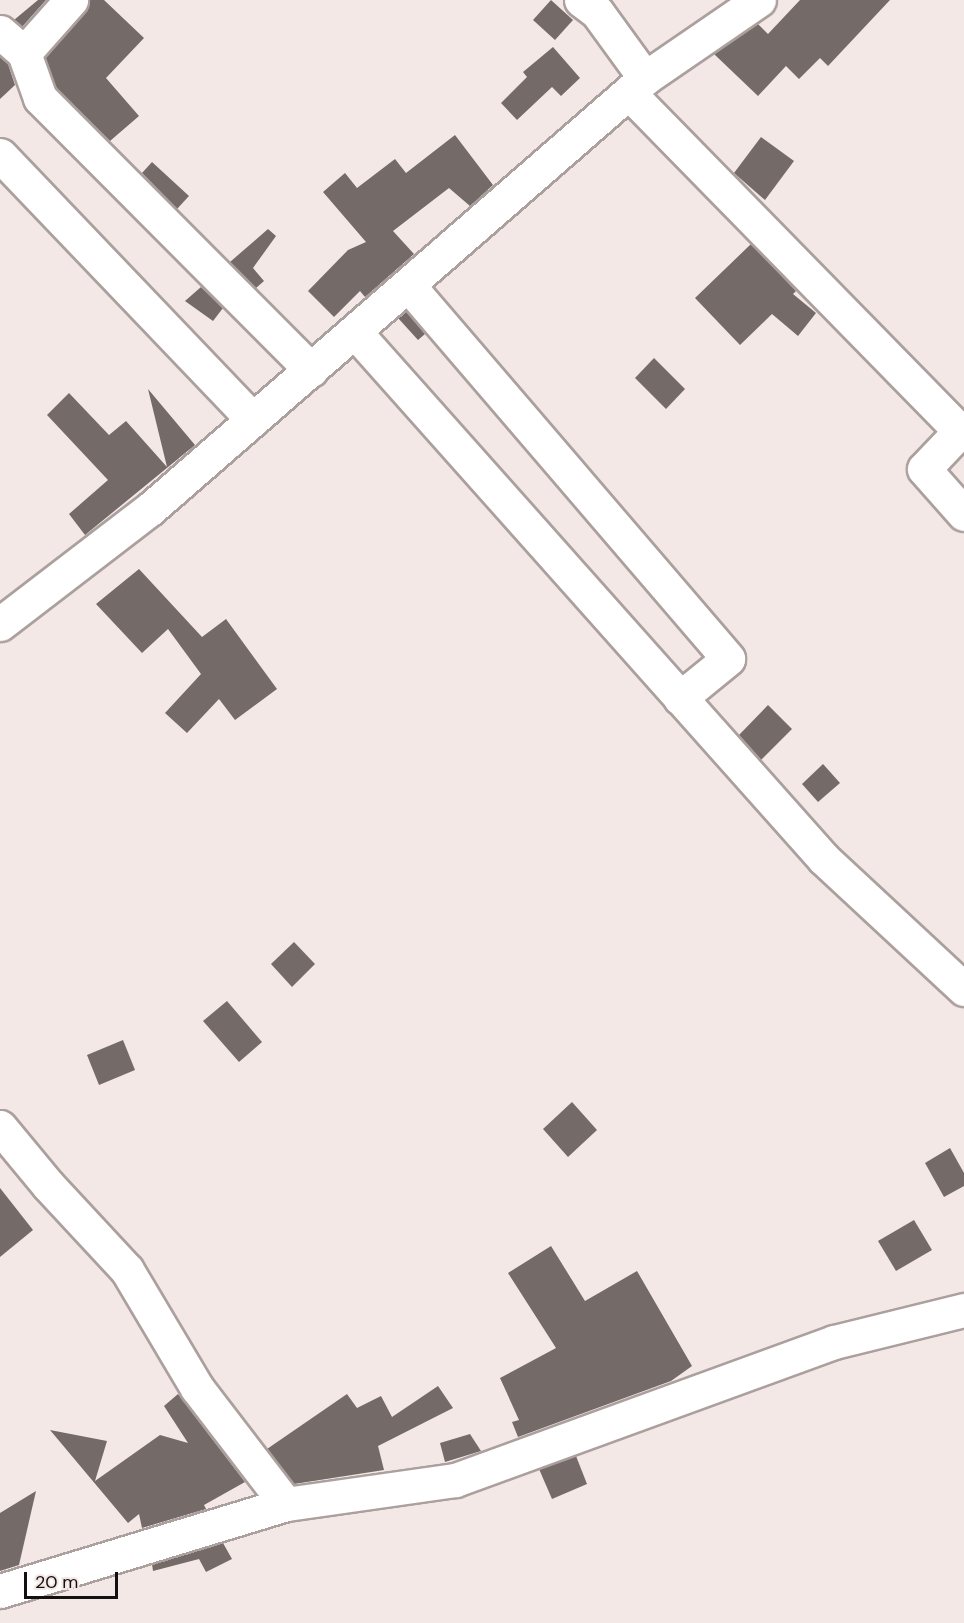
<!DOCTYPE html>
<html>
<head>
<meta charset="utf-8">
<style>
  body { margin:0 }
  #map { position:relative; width:964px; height:1623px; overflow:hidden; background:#f4e8e6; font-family:"DM Sans",sans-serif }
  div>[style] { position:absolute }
  .building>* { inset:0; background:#746a68 }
  .roads { filter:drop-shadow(2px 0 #aba09d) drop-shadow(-2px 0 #aba09d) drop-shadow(0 2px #aba09d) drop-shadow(0 -2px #aba09d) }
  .minor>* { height:33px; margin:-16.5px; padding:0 16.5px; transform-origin:16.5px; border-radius:16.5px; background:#fff }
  span { translate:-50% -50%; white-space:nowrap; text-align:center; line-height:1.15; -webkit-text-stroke:4.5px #f4e8e6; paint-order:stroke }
  .scale { position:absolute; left:24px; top:1572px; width:94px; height:27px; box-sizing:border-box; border:3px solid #14100f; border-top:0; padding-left:8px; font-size:18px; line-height:21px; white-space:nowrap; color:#14100f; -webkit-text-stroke:4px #f4e8e6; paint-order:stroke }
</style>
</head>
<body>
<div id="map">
  <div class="building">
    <i style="clip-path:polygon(38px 0,46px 0,22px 27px,14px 20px)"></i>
    <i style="clip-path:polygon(89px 0,104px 0,144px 38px,106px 78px,139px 116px,110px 141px,56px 88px,45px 57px,85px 12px)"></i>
    <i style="clip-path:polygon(551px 0,573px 20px,555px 40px,533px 20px)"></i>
    <i style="clip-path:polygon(800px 0,890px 0,828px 66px,820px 58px,799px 79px,786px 66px,758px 96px,714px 54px,758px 24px,768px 34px)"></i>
    <i style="clip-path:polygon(553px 47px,580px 78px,561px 96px,552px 87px,517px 120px,501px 103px,527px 77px,523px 72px)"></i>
    <i style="clip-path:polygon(0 57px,8px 64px,15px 85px,0 99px)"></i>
    <i style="clip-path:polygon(455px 135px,493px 185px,470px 206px,449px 188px,393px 231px,414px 254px,365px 297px,360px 291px,334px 317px,308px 291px,348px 250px,366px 242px,323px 192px,345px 173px,357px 188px,395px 159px,406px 173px)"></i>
    <i style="clip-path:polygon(761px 137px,794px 161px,765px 200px,734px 173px)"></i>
    <i style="clip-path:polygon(152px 162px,189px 196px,177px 209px,142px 173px)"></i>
    <i style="clip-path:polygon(268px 229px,276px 236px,253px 268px,264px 281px,256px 288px,230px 262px)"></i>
    <i style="clip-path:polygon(751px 244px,796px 291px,793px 294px,816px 313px,798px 336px,772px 314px,740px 345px,695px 298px)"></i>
    <i style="clip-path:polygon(201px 287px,223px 308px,213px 321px,185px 301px)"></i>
    <i style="clip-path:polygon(406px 311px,425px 334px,418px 340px,398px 318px)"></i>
    <i style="clip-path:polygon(654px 358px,685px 389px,666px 409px,635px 378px)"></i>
    <i style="clip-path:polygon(148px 389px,195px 445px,85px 535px,69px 514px,108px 480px,47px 415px,69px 393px,109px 435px,126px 421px,167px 467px)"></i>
    <i style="clip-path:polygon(139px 569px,202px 637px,226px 619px,277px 689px,235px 720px,219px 699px,187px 733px,165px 713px,201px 674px,168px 629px,142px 653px,96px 604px)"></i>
    <i style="clip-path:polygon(768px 705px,792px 729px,761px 760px,739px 735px)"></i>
    <i style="clip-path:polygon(823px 764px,840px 783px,818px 802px,802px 784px)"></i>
    <i style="clip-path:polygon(294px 942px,315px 964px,292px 987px,271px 964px)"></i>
    <i style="clip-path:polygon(227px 1001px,262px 1042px,239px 1062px,203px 1021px)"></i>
    <i style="clip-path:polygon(123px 1040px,135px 1070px,99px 1085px,87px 1055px)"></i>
    <i style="clip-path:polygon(572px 1102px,597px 1130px,568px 1157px,543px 1129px)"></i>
    <i style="clip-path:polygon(950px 1148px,964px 1173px,964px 1186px,944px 1197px,925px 1163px)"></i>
    <i style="clip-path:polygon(0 1188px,33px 1230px,0 1257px)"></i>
    <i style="clip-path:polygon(914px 1220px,932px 1250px,896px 1271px,878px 1241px)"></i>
    <i style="clip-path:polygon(551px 1246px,585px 1301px,637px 1271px,692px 1366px,671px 1381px,518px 1437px,512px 1422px,519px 1420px,500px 1378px,556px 1348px,508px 1273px)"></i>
    <i style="clip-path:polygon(438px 1386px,453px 1408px,378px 1446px,384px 1470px,294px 1484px,267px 1449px,347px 1394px,357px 1408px,381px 1396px,392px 1417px)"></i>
    <i style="clip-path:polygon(178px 1394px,245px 1482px,204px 1505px,206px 1509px,142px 1528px,139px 1514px,128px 1523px,50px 1430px,107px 1441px,95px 1481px,160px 1435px,188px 1443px,164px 1406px)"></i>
    <i style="clip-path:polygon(470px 1434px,481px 1451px,445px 1462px,440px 1443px)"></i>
    <i style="clip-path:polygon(576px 1456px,587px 1484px,552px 1499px,539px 1469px)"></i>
    <i style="clip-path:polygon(36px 1491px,19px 1565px,0 1571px,0 1513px)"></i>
    <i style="clip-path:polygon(223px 1543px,232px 1559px,206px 1572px,199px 1559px,153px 1571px,152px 1564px)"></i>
  </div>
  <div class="roads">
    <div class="minor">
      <i style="left:581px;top:0;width:20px;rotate:37deg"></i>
      <i style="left:597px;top:12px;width:82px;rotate:54deg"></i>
      <i style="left:0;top:32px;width:32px;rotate:41deg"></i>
      <i style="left:24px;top:53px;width:71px;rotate:-48.4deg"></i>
      <i style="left:24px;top:53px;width:48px;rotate:70.4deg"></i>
      <i style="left:40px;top:98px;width:384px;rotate:45.1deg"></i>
      <i style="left:629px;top:93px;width:473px;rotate:45.6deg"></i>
      <i style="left:960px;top:431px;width:52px;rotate:133.5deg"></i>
      <i style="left:924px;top:469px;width:60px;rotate:48.4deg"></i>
      <i style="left:0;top:155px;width:366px;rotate:46.3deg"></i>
      <i style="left:408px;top:285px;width:492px;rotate:49.4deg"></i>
      <i style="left:728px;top:659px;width:62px;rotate:140.9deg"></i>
      <i style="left:355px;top:332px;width:705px;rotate:48.33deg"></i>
      <i style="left:824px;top:859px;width:191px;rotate:42.9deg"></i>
      <i style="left:0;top:624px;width:189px;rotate:-37.5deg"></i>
      <i style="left:150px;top:509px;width:656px;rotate:-41.05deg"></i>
      <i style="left:645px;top:78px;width:138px;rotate:-34.4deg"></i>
      <i style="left:0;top:1127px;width:75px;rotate:50.4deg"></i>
      <i style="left:48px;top:1185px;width:116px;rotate:47.1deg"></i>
      <i style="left:127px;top:1270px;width:137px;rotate:59.3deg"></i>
      <i style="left:197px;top:1388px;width:146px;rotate:52.5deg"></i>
      <i style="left:0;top:1591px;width:299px;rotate:-16.9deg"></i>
      <i style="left:286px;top:1504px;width:171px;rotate:-8.1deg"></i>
      <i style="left:455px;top:1480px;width:403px;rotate:-20deg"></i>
      <i style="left:834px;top:1342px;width:134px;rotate:-13.8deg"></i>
    </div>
  </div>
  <div class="scale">20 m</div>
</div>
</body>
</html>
